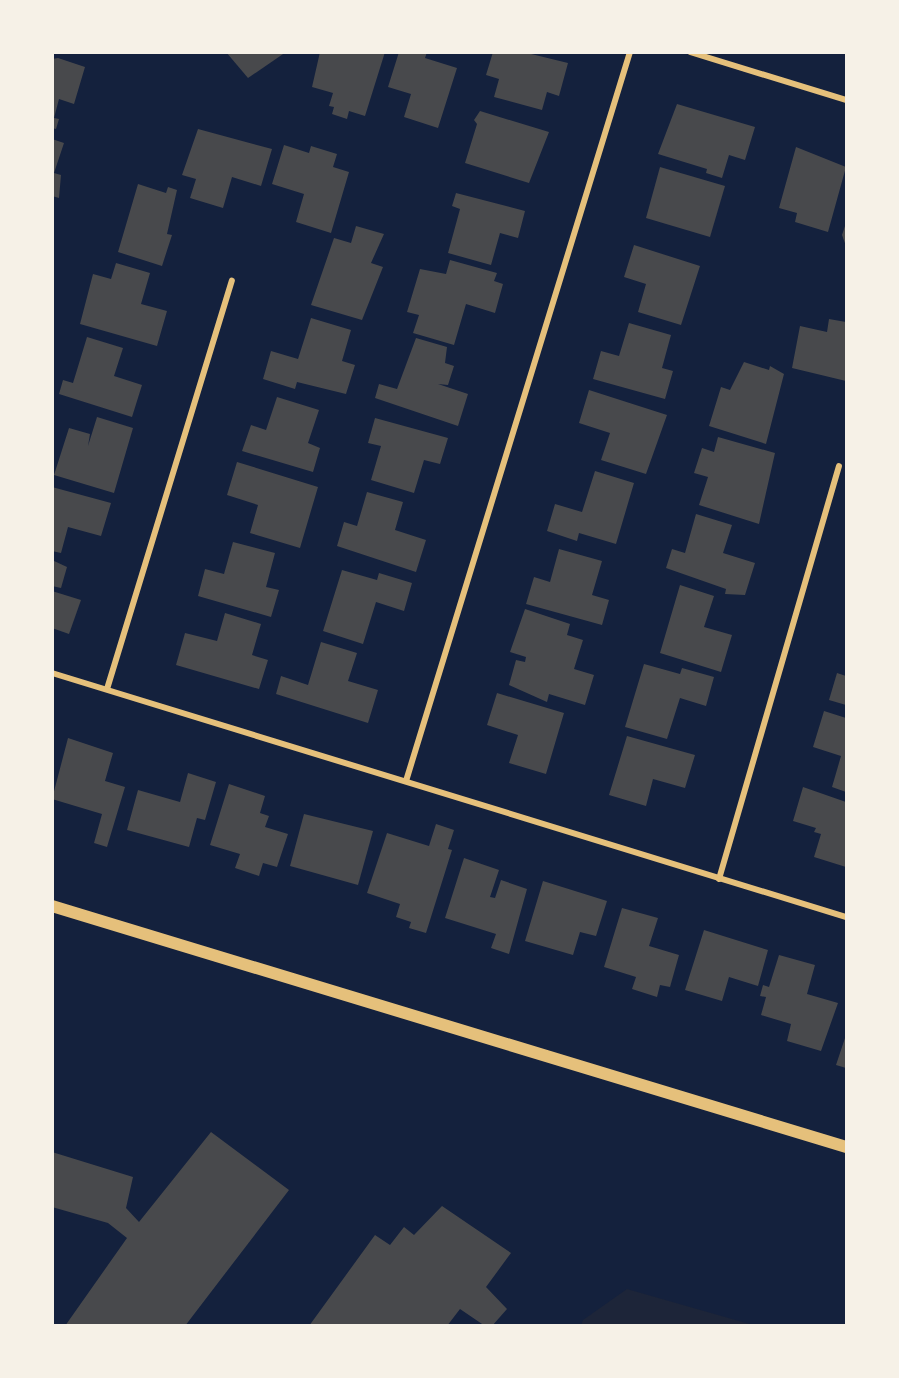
<!DOCTYPE html>
<html>
<head>
<meta charset="utf-8">
<style>
  body { margin:0 }
  #map { position:relative; width:899px; height:1378px; overflow:hidden; background:#14213d; font-family:"Public Sans",sans-serif }
  div>[style] { position:absolute }
  .green>* { inset:0; background:#1d2539 }
  .building>* { inset:0; background:#48494c }
  .minor>* { height:6px; margin:-3px; padding:0 3px; transform-origin:3px; border-radius:3px; background:#e5c07b }
  .secondary>* { height:12px; margin:-6px; padding:0 6px; transform-origin:6px; border-radius:6px; background:#e5c07b }
  span { translate:-50% -50%; white-space:nowrap; text-align:center; line-height:1.15; -webkit-text-stroke:4.5px #f6f1e7; paint-order:stroke }
  .frame { position:absolute; inset:0; border:54px solid #f6f1e7; pointer-events:none }
</style>
</head>
<body>
<div id="map">
  <div class="green">
    <i style="clip-path:polygon(627px 1289px,753px 1325px,581px 1325px,583px 1320px)"></i>
  </div>
  <div class="building">
    <i style="clip-path:polygon(226px 52px,286px 52px,248px 78px)"></i>
    <i style="clip-path:polygon(320px 52px,385px 52px,365px 116px,349px 111px,347px 119px,332px 114px,334px 107px,329px 106px,333px 93px,312px 87px)"></i>
    <i style="clip-path:polygon(399px 52px,427px 52px,425px 58px,457px 68px,438px 128px,404px 117px,411px 94px,388px 87px)"></i>
    <i style="clip-path:polygon(493px 52px,523px 52px,568px 63px,559px 96px,547px 92px,542px 110px,494px 97px,499px 79px,486px 75px)"></i>
    <i style="clip-path:polygon(58px 58px,85px 67px,74px 104px,59px 99px,54px 118px,59px 119px,56px 129px,52px 128px,52px 59px)"></i>
    <i style="clip-path:polygon(677px 104px,755px 127px,745px 160px,729px 155px,722px 178px,706px 173px,707px 169px,658px 154px)"></i>
    <i style="clip-path:polygon(480px 111px,549px 132px,529px 183px,465px 163px,477px 124px,474px 120px)"></i>
    <i style="clip-path:polygon(198px 129px,272px 149px,261px 186px,232px 177px,223px 208px,190px 198px,196px 179px,182px 175px)"></i>
    <i style="clip-path:polygon(52px 139px,64px 143px,54px 173px,61px 175px,59px 198px,52px 196px)"></i>
    <i style="clip-path:polygon(284px 145px,309px 153px,311px 146px,337px 154px,333px 167px,349px 172px,331px 233px,296px 222px,304px 194px,272px 184px)"></i>
    <i style="clip-path:polygon(796px 147px,846px 167px,828px 232px,795px 222px,797px 213px,779px 208px)"></i>
    <i style="clip-path:polygon(660px 167px,725px 186px,710px 237px,646px 218px)"></i>
    <i style="clip-path:polygon(138px 184px,166px 193px,168px 187px,177px 190px,167px 234px,172px 235px,162px 266px,118px 252px)"></i>
    <i style="clip-path:polygon(456px 193px,525px 211px,518px 238px,500px 233px,491px 265px,448px 253px,460px 209px,452px 206px)"></i>
    <i style="clip-path:polygon(846px 223px,846px 246px,842px 235px)"></i>
    <i style="clip-path:polygon(356px 226px,384px 234px,371px 263px,383px 267px,362px 320px,311px 305px,334px 238px,351px 243px)"></i>
    <i style="clip-path:polygon(634px 245px,700px 266px,681px 325px,638px 312px,646px 284px,624px 277px)"></i>
    <i style="clip-path:polygon(450px 260px,497px 273px,494px 281px,503px 284px,495px 313px,466px 304px,454px 345px,413px 333px,419px 315px,407px 312px,420px 269px,446px 274px)"></i>
    <i style="clip-path:polygon(116px 263px,150px 273px,141px 304px,167px 311px,157px 346px,80px 324px,93px 274px,111px 279px)"></i>
    <i style="clip-path:polygon(311px 318px,351px 330px,342px 361px,355px 365px,346px 394px,297px 382px,295px 389px,263px 379px,271px 351px,298px 359px)"></i>
    <i style="clip-path:polygon(829px 319px,846px 322px,846px 381px,792px 368px,800px 326px,827px 332px)"></i>
    <i style="clip-path:polygon(629px 323px,671px 335px,662px 368px,673px 371px,665px 399px,593px 379px,601px 351px,619px 356px)"></i>
    <i style="clip-path:polygon(87px 337px,123px 348px,114px 376px,142px 385px,132px 417px,59px 394px,63px 380px,73px 383px)"></i>
    <i style="clip-path:polygon(416px 338px,447px 347px,445px 363px,454px 366px,448px 385px,438px 384px,468px 394px,458px 426px,375px 398px,379px 384px,397px 389px)"></i>
    <i style="clip-path:polygon(744px 362px,769px 370px,770px 366px,784px 374px,766px 444px,709px 426px,721px 387px,730px 390px)"></i>
    <i style="clip-path:polygon(589px 390px,667px 415px,646px 474px,601px 460px,610px 433px,579px 423px)"></i>
    <i style="clip-path:polygon(277px 397px,319px 410px,308px 443px,320px 448px,313px 472px,242px 451px,251px 425px,266px 430px)"></i>
    <i style="clip-path:polygon(97px 417px,133px 428px,114px 493px,54px 475px,69px 428px,90px 434px,88px 446px)"></i>
    <i style="clip-path:polygon(375px 418px,448px 438px,440px 464px,424px 460px,414px 493px,371px 480px,381px 446px,368px 443px)"></i>
    <i style="clip-path:polygon(718px 437px,775px 453px,759px 524px,699px 505px,708px 477px,694px 473px,702px 448px,714px 452px)"></i>
    <i style="clip-path:polygon(237px 462px,318px 487px,300px 548px,250px 533px,258px 505px,227px 495px)"></i>
    <i style="clip-path:polygon(595px 471px,634px 483px,616px 544px,579px 533px,577px 541px,547px 531px,555px 504px,582px 512px)"></i>
    <i style="clip-path:polygon(52px 487px,111px 503px,101px 536px,68px 527px,61px 553px,52px 551px)"></i>
    <i style="clip-path:polygon(367px 492px,403px 502px,395px 530px,426px 540px,416px 572px,337px 546px,344px 522px,357px 526px)"></i>
    <i style="clip-path:polygon(696px 514px,732px 525px,723px 553px,755px 563px,745px 595px,725px 594px,726px 589px,666px 568px,672px 549px,685px 553px)"></i>
    <i style="clip-path:polygon(233px 542px,275px 553px,266px 587px,279px 590px,271px 617px,198px 596px,205px 569px,224px 574px)"></i>
    <i style="clip-path:polygon(559px 549px,602px 561px,592px 595px,609px 600px,602px 625px,526px 604px,534px 577px,550px 582px)"></i>
    <i style="clip-path:polygon(52px 560px,67px 567px,61px 588px,52px 586px)"></i>
    <i style="clip-path:polygon(342px 570px,377px 580px,379px 573px,412px 583px,404px 611px,376px 602px,363px 644px,323px 631px)"></i>
    <i style="clip-path:polygon(680px 585px,714px 596px,704px 627px,732px 635px,721px 672px,660px 653px)"></i>
    <i style="clip-path:polygon(52px 591px,81px 600px,69px 634px,52px 628px)"></i>
    <i style="clip-path:polygon(525px 609px,570px 624px,567px 635px,583px 640px,574px 669px,594px 675px,585px 705px,549px 694px,547px 702px,509px 685px,516px 660px,525px 662px,526px 657px,510px 652px)"></i>
    <i style="clip-path:polygon(225px 613px,261px 624px,252px 655px,268px 660px,259px 689px,176px 665px,185px 633px,217px 641px)"></i>
    <i style="clip-path:polygon(321px 642px,357px 653px,348px 681px,378px 690px,368px 723px,276px 694px,281px 676px,308px 685px)"></i>
    <i style="clip-path:polygon(644px 664px,680px 674px,682px 668px,714px 677px,706px 706px,680px 698px,667px 739px,625px 727px)"></i>
    <i style="clip-path:polygon(837px 673px,846px 676px,846px 705px,829px 700px)"></i>
    <i style="clip-path:polygon(497px 693px,564px 713px,546px 774px,509px 763px,518px 735px,487px 725px)"></i>
    <i style="clip-path:polygon(824px 711px,846px 718px,846px 792px,832px 787px,841px 756px,813px 747px)"></i>
    <i style="clip-path:polygon(627px 736px,695px 755px,685px 788px,653px 779px,646px 806px,609px 795px)"></i>
    <i style="clip-path:polygon(68px 738px,113px 753px,105px 781px,125px 787px,107px 847px,94px 843px,102px 814px,52px 799px)"></i>
    <i style="clip-path:polygon(188px 773px,216px 782px,205px 820px,197px 818px,189px 847px,127px 830px,138px 790px,180px 802px)"></i>
    <i style="clip-path:polygon(229px 784px,265px 796px,260px 813px,269px 816px,265px 827px,288px 834px,277px 867px,263px 863px,259px 876px,235px 868px,240px 854px,210px 845px)"></i>
    <i style="clip-path:polygon(803px 787px,846px 802px,846px 867px,814px 857px,821px 834px,814px 832px,816px 828px,793px 821px)"></i>
    <i style="clip-path:polygon(304px 814px,373px 831px,358px 885px,290px 866px)"></i>
    <i style="clip-path:polygon(436px 824px,454px 830px,448px 849px,452px 850px,426px 933px,409px 928px,411px 922px,396px 917px,400px 904px,367px 893px,387px 833px,429px 846px)"></i>
    <i style="clip-path:polygon(464px 858px,499px 870px,490px 897px,495px 898px,501px 880px,527px 889px,509px 954px,491px 948px,496px 934px,445px 918px)"></i>
    <i style="clip-path:polygon(543px 881px,607px 901px,596px 936px,580px 932px,573px 955px,525px 941px)"></i>
    <i style="clip-path:polygon(622px 908px,658px 918px,649px 946px,679px 955px,670px 987px,660px 985px,657px 997px,632px 989px,636px 977px,604px 967px)"></i>
    <i style="clip-path:polygon(704px 930px,768px 950px,758px 986px,729px 977px,722px 1001px,685px 990px)"></i>
    <i style="clip-path:polygon(779px 955px,815px 965px,807px 994px,838px 1003px,821px 1051px,787px 1041px,791px 1024px,761px 1015px,766px 997px,760px 996px,763px 985px,769px 987px)"></i>
    <i style="clip-path:polygon(846px 1035px,846px 1068px,836px 1065px)"></i>
    <i style="clip-path:polygon(211px 1132px,289px 1190px,185px 1326px,65px 1326px,127px 1238px,108px 1223px,52px 1207px,52px 1152px,133px 1177px,126px 1208px,139px 1222px)"></i>
    <i style="clip-path:polygon(442px 1206px,511px 1253px,486px 1287px,507px 1309px,492px 1326px,485px 1326px,460px 1309px,447px 1326px,309px 1326px,375px 1235px,390px 1245px,404px 1227px,414px 1235px)"></i>
  </div>
  <div class="minor">
    <i style="left:690px;top:52px;width:163px;rotate:17.1deg"></i>
    <i style="left:52px;top:673px;width:831px;rotate:17.08deg"></i>
    <i style="left:107px;top:689px;width:427px;rotate:-73deg"></i>
    <i style="left:406px;top:781px;width:763px;rotate:-72.92deg"></i>
    <i style="left:719px;top:879px;width:430px;rotate:-73.8deg"></i>
  </div>
  <div class="secondary">
    <i style="left:52px;top:906px;width:830px;rotate:16.88deg"></i>
  </div>
  <div class="frame"></div>
</div>
</body>
</html>
